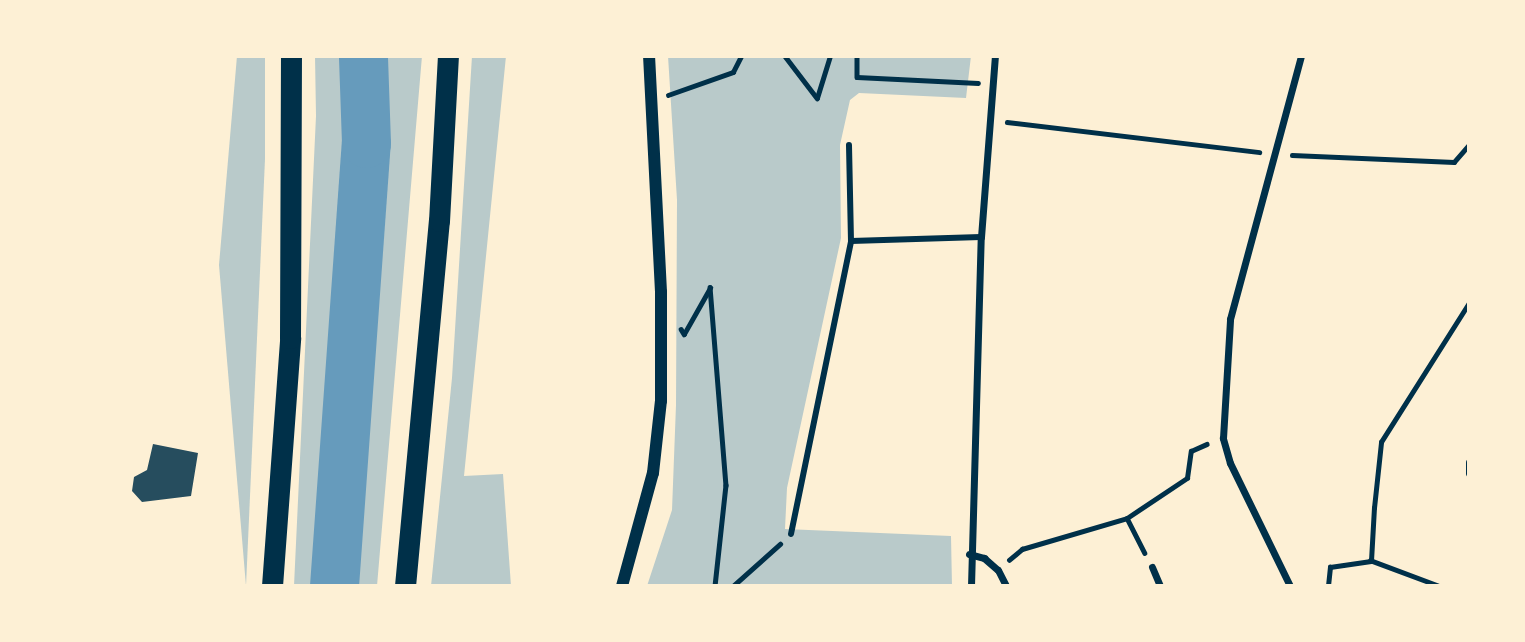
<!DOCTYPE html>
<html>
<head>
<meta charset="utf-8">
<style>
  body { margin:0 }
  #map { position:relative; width:1525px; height:642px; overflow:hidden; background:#fdf0d5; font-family:"Fira Sans",sans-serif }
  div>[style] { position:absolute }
  .green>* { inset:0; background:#b9caca }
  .river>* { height:49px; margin:-24.5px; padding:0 24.5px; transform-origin:24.5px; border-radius:24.5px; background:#669bbc }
  .building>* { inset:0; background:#264d5e }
  .path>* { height:4.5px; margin:-2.25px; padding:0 2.25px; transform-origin:2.25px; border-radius:2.25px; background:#003049 }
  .pedestrian>* { height:6px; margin:-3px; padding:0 3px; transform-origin:3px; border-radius:3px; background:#003049 }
  .minor>* { height:7px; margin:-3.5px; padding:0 3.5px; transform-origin:3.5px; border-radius:3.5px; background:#003049 }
  .tertiary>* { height:12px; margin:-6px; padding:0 6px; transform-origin:6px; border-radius:6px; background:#003049 }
  .motorway>* { height:21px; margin:-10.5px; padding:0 10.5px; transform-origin:10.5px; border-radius:10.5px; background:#003049 }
  span { translate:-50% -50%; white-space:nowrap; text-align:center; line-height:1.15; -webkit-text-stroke:6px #fdf0d5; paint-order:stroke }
  .frame { position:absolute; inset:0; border:58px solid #fdf0d5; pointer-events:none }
</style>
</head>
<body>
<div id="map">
  <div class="green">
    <i style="clip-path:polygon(237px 56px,265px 56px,265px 159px,246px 586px,219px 265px)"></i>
    <i style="clip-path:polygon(315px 56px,343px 56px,346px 139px,315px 586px,294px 586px,316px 116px)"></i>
    <i style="clip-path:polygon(380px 56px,422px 56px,377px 586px,355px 586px,384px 140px)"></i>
    <i style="clip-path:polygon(472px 56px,506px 56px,464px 476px,503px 474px,511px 586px,431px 586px,452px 378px)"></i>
    <i style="clip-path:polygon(668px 56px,971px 56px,966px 98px,859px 93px,850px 100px,840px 145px,841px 238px,787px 488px,785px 529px,951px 536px,952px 586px,647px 586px,672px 510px,676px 405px,677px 200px)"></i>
  </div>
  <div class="river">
    <i style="left:334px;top:586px;width:444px;rotate:-85.9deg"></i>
    <i style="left:366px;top:143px;width:87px;rotate:-92deg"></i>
  </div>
  <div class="building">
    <i style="clip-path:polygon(153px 444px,198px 453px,191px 496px,142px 502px,132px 491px,134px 477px,147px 470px)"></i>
  </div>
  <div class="path">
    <i style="left:785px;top:56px;width:53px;rotate:52.7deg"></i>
    <i style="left:817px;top:98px;width:44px;rotate:-72.8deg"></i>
    <i style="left:857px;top:56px;width:21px;rotate:90deg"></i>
    <i style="left:857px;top:77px;width:121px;rotate:2.8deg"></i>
    <i style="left:668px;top:95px;width:69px;rotate:-19.5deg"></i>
    <i style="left:733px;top:72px;width:18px;rotate:-63deg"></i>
    <i style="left:1007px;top:122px;width:254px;rotate:6.8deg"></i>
    <i style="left:1292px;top:155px;width:162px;rotate:2.5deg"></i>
    <i style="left:1454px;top:162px;width:23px;rotate:-49deg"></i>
    <i style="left:710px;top:287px;width:199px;rotate:85.4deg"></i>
    <i style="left:726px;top:485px;width:102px;rotate:96.2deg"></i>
    <i style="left:681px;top:329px;width:6px;rotate:59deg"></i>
    <i style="left:684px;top:334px;width:53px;rotate:-60.5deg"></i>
    <i style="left:1127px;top:518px;width:39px;rotate:63deg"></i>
    <i style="left:1009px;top:560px;width:17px;rotate:-40deg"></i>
    <i style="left:1022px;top:549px;width:109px;rotate:-16.4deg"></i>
    <i style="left:1127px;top:518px;width:72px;rotate:-33.7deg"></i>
    <i style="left:1187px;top:478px;width:27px;rotate:-82deg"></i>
    <i style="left:1191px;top:451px;width:17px;rotate:-24deg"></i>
    <i style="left:733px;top:586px;width:63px;rotate:-41.8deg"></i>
    <i style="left:1328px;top:586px;width:19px;rotate:-84deg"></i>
    <i style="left:1330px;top:567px;width:41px;rotate:-8.3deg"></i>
    <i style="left:1438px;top:586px;width:72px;rotate:-159.5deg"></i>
    <i style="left:1371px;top:561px;width:53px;rotate:-86.8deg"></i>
    <i style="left:1374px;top:508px;width:66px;rotate:-83.9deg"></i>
    <i style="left:1381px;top:442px;width:165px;rotate:-57.7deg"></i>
  </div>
  <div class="pedestrian">
    <i style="left:851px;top:241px;width:130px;rotate:-1.8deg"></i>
    <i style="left:791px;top:534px;width:299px;rotate:-78.4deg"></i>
    <i style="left:851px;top:241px;width:96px;rotate:-91.2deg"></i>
  </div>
  <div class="minor">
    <i style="left:1469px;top:462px;width:11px;rotate:90deg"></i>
    <i style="left:969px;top:554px;width:16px;rotate:15deg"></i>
    <i style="left:984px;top:558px;width:18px;rotate:41deg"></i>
    <i style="left:998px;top:570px;width:18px;rotate:63deg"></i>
    <i style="left:1152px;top:567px;width:21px;rotate:67deg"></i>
    <i style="left:971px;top:586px;width:349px;rotate:-88.4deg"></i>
    <i style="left:981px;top:237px;width:182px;rotate:-85.6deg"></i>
    <i style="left:1290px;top:586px;width:137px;rotate:-116deg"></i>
    <i style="left:1230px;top:463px;width:26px;rotate:-106deg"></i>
    <i style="left:1223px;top:438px;width:119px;rotate:-86.6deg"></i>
    <i style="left:1230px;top:319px;width:272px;rotate:-74.9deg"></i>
  </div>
  <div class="tertiary">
    <i style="left:622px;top:586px;width:117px;rotate:-74.7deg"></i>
    <i style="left:653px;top:473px;width:72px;rotate:-83.7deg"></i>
    <i style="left:661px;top:401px;width:109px;rotate:-90deg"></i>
    <i style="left:661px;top:292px;width:236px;rotate:-92.9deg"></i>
  </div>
  <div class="motorway">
    <i style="left:272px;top:586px;width:249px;rotate:-85.8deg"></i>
    <i style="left:290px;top:338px;width:282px;rotate:-89.8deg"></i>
    <i style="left:405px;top:586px;width:367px;rotate:-84.7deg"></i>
    <i style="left:439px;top:221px;width:165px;rotate:-86.9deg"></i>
  </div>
  <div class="frame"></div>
</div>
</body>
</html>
